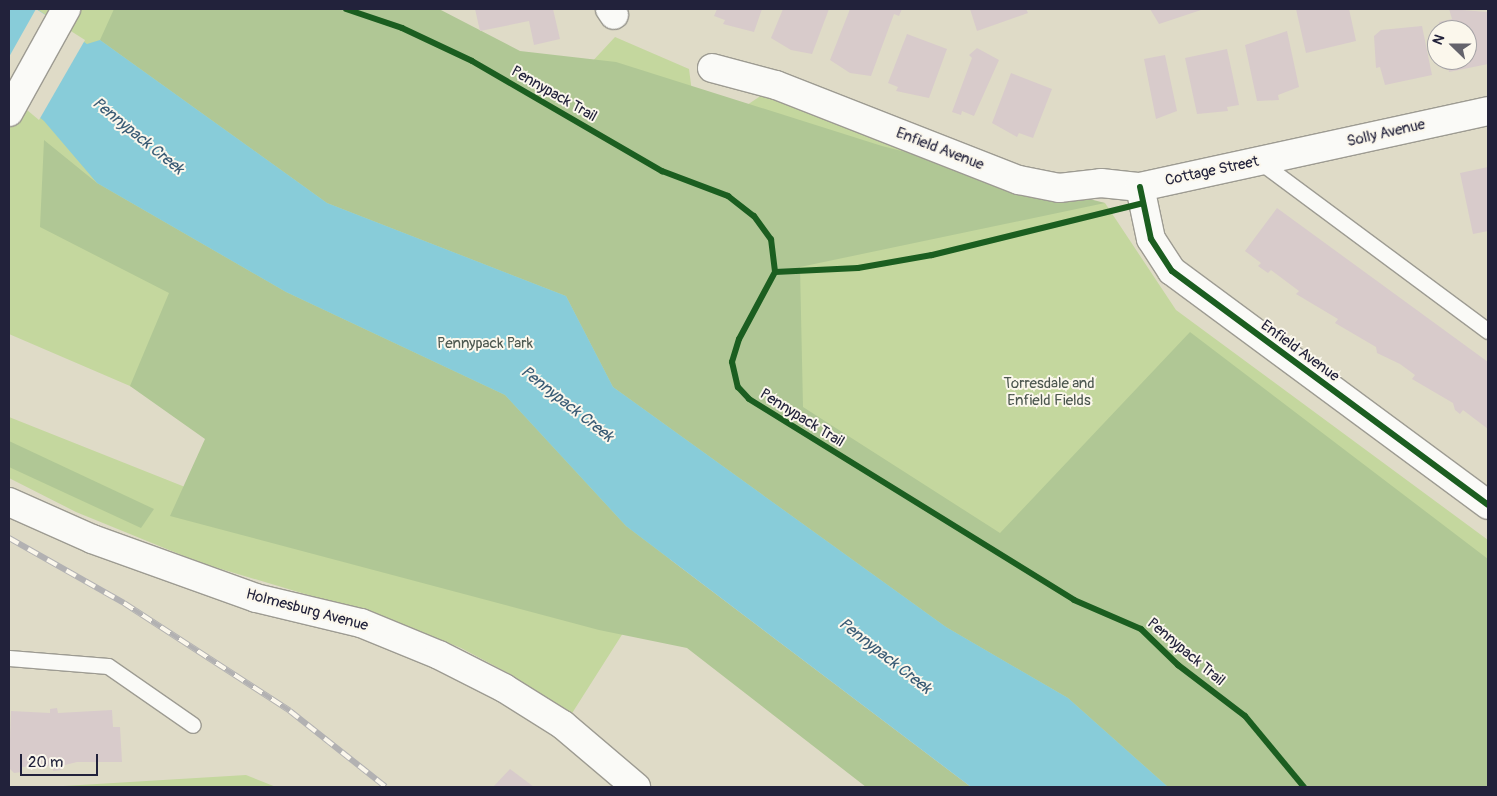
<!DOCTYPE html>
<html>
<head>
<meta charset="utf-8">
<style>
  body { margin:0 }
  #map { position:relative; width:1497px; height:796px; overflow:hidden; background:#dfdbc7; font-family:Pangolin,sans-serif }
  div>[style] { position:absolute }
  .green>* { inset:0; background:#c4d79e }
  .forest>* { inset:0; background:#b0c795 }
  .water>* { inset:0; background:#88ccd9 }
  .pier>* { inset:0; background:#dfdbc7 }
  .building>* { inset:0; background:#d8cbcb }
  .roads { filter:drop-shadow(1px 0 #9d9b92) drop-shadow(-1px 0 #9d9b92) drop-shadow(0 1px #9d9b92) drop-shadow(0 -1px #9d9b92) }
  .lane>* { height:15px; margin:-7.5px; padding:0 7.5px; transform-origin:7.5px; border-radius:7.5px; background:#fafaf7 }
  .street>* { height:28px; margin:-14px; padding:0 14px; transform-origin:14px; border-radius:14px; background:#fafaf7 }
  .primary>* { height:28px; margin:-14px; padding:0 14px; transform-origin:14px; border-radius:14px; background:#fafaf7 }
  .rail>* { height:5.5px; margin-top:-2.75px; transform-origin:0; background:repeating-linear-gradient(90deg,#fbf7ec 0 11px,#b2b1b2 0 22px); box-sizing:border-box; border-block:1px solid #b2b1b2 }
  .cycleway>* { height:6px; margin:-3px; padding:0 3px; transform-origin:3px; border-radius:3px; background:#1b5e20 }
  span { translate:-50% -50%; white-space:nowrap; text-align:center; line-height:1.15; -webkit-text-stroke:4px #fbf7ec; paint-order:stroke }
  .street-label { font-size:15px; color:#22223b }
  .park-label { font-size:15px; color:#4c574f }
  .water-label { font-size:16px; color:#395b75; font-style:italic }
  .frame { position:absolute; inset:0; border:10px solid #22223b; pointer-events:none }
  .north { position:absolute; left:1427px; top:20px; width:50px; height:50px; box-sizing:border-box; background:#fbf7ec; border:1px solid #a4a2a5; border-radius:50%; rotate:292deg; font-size:14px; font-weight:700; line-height:20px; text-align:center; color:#22223b }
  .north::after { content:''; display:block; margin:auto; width:18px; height:22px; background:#64636c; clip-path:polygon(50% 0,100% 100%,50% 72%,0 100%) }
  .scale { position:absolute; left:20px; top:754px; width:78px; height:22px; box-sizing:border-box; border:2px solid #22223b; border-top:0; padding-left:6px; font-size:15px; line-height:18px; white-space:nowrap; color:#22223b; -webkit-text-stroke:4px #fbf7ec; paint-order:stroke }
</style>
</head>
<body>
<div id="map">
  <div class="green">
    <i style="clip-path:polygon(9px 9px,387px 9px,576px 79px,615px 37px,689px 69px,692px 92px,747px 105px,762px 95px,1013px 194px,1105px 203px,1176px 310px,1488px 540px,1488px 787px,973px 787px,679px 545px,569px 718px,512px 675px,461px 648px,392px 620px,201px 563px,76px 512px,9px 478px,9px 417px,185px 487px,216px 423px,9px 334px)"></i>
    <i style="clip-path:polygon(246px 775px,276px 787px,47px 787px)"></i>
  </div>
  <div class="forest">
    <i style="clip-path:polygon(114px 9px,439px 9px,520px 51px,616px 62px,882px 146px,1105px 203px,800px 267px,803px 407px,1000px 533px,1190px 332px,1488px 559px,1488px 787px,1168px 787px,1068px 698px,946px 627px,613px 387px,566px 296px,327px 203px,100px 40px)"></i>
    <i style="clip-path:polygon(44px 140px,97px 183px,286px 292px,505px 395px,626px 526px,971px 787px,866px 787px,687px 648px,599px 630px,170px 516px,205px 439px,130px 386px,169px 293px,40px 227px)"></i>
    <i style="clip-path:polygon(9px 441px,154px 509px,141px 528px,9px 467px)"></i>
  </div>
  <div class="water">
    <i style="clip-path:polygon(9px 9px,37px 9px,87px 44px,100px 40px,327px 203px,566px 296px,613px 387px,946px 627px,1068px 698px,1168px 787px,971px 787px,626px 526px,505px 395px,286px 292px,97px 183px,44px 121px,9px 92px)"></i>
  </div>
  <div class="pier">
    <i style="clip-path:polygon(36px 9px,85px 40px,39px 120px,9px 95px,9px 57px)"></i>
  </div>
  <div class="building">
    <i style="clip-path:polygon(475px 9px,553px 9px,560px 39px,534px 45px,529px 21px,480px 31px)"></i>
    <i style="clip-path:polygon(717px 9px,762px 9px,754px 32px,723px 24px,725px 20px,714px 16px)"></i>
    <i style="clip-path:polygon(783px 9px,829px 9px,812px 54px,791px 50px,771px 38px)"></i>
    <i style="clip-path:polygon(850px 9px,902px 9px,899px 16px,894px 14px,871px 76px,850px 73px,830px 60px)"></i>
    <i style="clip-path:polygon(970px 9px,1026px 9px,1028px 13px,977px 31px)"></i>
    <i style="clip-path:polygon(1150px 9px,1204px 9px,1159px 24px)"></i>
    <i style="clip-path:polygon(1296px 9px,1349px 9px,1356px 41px,1306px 53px)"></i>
    <i style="clip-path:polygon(1449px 9px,1487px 12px,1488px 64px,1449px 72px,1447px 60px,1467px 60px,1467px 30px,1441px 30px,1439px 22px,1452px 19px)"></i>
    <i style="clip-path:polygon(1422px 26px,1432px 75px,1385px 85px,1380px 67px,1376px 68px,1374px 36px,1381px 30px)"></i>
    <i style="clip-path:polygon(1287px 31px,1299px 87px,1278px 95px,1279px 100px,1257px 101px,1245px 45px)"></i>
    <i style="clip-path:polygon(907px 34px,947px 49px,929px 98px,896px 91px,898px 87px,888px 83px)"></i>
    <i style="clip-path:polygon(977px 48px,999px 60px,974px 116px,962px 111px,961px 115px,952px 112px,972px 58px,969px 55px)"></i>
    <i style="clip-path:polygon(1227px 49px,1239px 105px,1227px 107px,1228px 111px,1197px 114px,1185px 58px)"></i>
    <i style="clip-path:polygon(1165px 55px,1177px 111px,1156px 119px,1144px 59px)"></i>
    <i style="clip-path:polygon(1011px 73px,1052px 89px,1033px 138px,1019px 133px,1017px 137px,992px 123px)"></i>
    <i style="clip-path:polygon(1488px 167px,1488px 231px,1473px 234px,1460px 173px)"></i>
    <i style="clip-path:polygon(1277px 208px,1488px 362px,1488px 429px,1463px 410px,1460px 414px,1455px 410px,1453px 403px,1412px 379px,1415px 375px,1400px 364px,1377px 353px,1376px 347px,1335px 323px,1338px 319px,1296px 294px,1299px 291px,1271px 270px,1268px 273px,1258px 266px,1261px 263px,1245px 251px)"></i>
    <i style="clip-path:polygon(57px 708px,58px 713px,112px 710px,113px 727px,120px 727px,122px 762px,77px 762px,61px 766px,61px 770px,53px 771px,53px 766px,22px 767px,22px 772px,14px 773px,9px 768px,11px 711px,50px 713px,50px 709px)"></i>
    <i style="clip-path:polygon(510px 769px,534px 787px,493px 787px)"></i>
  </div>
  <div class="roads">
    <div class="lane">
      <i style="left:1259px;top:161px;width:285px;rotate:36.6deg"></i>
      <i style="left:9px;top:658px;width:99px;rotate:4.6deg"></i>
      <i style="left:108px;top:666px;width:103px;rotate:34.8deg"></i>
    </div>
    <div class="street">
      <i style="left:610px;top:9px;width:7px;rotate:56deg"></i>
      <i style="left:712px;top:68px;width:66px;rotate:14.9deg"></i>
      <i style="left:776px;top:85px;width:261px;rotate:21.4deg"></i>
      <i style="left:1019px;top:180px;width:41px;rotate:11.3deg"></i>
      <i style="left:1059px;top:188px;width:42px;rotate:-6.8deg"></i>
      <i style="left:1101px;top:183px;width:39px;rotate:6deg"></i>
      <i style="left:1140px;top:187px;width:356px;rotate:-12.3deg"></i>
      <i style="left:1140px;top:187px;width:53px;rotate:78.1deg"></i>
      <i style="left:1151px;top:239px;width:38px;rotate:57deg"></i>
      <i style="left:1172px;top:271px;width:393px;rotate:36.5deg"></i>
      <i style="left:9px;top:502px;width:91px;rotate:24deg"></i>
      <i style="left:92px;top:539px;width:174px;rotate:19.8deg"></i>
      <i style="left:256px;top:598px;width:108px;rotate:13.4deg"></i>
      <i style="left:361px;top:623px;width:84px;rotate:22.3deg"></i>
      <i style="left:439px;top:655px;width:73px;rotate:26.9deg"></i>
      <i style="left:504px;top:688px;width:70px;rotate:32.1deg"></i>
      <i style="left:563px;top:725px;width:96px;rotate:40.3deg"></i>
    </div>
    <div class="primary">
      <i style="left:9px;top:112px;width:118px;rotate:-61deg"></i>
    </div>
  </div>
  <div class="rail">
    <i style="left:9px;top:538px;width:132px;rotate:29.5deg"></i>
    <i style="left:124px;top:603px;width:198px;rotate:33deg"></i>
    <i style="left:290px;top:711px;width:122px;rotate:38.4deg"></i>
  </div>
  <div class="cycleway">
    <i style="left:346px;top:9px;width:59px;rotate:18.7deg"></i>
    <i style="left:402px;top:28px;width:77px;rotate:25.2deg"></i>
    <i style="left:472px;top:61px;width:220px;rotate:30.1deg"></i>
    <i style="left:662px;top:171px;width:71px;rotate:20.7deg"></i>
    <i style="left:728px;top:196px;width:33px;rotate:38deg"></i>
    <i style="left:754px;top:216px;width:29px;rotate:54deg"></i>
    <i style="left:771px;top:239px;width:33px;rotate:83deg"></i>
    <i style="left:775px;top:272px;width:76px;rotate:118.2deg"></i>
    <i style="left:739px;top:339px;width:24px;rotate:107deg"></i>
    <i style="left:732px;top:362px;width:26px;rotate:77deg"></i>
    <i style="left:738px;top:387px;width:16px;rotate:47deg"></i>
    <i style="left:749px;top:399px;width:382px;rotate:31.7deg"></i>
    <i style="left:1074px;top:600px;width:73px;rotate:23.4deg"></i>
    <i style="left:1141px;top:629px;width:52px;rotate:44.2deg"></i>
    <i style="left:1178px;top:665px;width:84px;rotate:37.3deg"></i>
    <i style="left:1245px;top:716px;width:92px;rotate:50.3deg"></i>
    <i style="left:1140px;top:187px;width:53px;rotate:78.1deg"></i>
    <i style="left:1151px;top:239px;width:38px;rotate:57deg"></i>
    <i style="left:1172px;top:271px;width:393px;rotate:36.5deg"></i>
    <i style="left:775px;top:272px;width:83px;rotate:-2.8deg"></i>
    <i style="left:858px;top:268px;width:75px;rotate:-10deg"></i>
    <i style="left:932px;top:255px;width:217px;rotate:-13.8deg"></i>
  </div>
  <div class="street-label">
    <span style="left:554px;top:94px;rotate:30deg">Pennypack Trail</span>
    <span style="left:1386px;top:133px;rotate:-13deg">Solly Avenue</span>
    <span style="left:940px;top:149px;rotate:21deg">Enfield Avenue</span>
    <span style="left:1212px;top:171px;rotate:-12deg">Cottage Street</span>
    <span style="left:1300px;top:351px;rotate:36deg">Enfield Avenue</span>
    <span style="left:802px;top:418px;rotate:32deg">Pennypack Trail</span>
    <span style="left:307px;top:610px;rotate:15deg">Holmesburg Avenue</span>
    <span style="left:1186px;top:652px;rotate:40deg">Pennypack Trail</span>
  </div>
  <div class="park-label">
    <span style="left:485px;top:344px">Pennypack Park</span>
    <span style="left:1049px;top:392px">Torresdale and<br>Enfield Fields</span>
  </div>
  <div class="water-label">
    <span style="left:138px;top:136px;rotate:39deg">Pennypack Creek</span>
    <span style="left:567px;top:404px;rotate:38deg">Pennypack Creek</span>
    <span style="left:885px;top:656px;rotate:38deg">Pennypack Creek</span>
  </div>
  <div class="frame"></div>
  <div class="north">N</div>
  <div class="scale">20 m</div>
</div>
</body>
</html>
